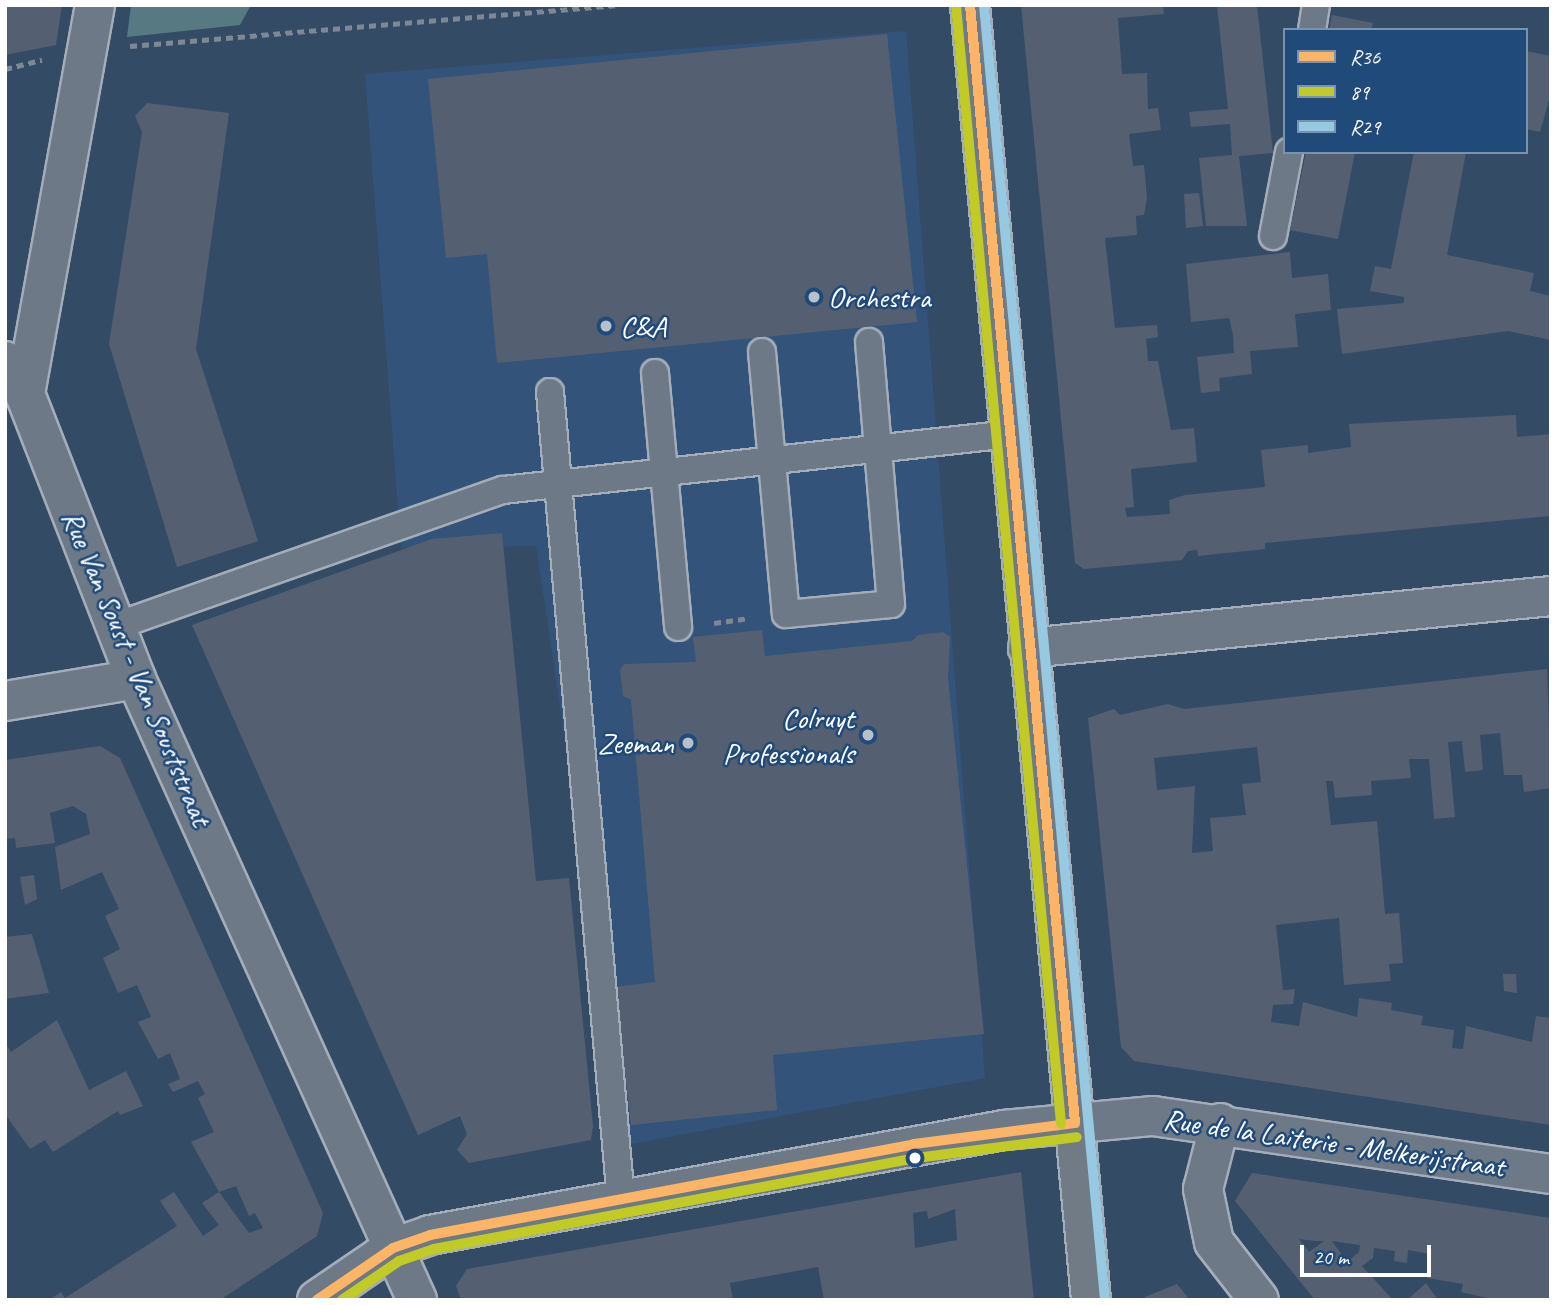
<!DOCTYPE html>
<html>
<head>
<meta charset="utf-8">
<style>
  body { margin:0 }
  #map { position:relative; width:1556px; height:1305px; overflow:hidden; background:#344b65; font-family:Caveat,sans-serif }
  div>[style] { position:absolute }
  .built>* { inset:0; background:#33537b }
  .green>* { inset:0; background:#577a82 }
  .building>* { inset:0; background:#546072 }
  .path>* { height:4.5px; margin-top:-2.25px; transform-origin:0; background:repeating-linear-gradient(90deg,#7e8895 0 7px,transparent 0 12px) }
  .roads { filter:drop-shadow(2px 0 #a4aeba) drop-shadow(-2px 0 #a4aeba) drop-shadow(0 2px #a4aeba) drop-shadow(0 -2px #a4aeba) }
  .service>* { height:26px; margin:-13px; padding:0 13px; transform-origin:13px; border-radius:13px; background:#6d7986 }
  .minor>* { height:38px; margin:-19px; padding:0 19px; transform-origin:19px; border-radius:19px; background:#6d7986 }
  .primary>* { height:38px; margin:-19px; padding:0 19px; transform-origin:19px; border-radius:19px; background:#717b85 }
  .bus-1>* { height:10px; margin:-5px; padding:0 5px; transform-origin:5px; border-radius:5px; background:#fcb466 }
  .bus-2>* { height:10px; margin:-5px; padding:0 5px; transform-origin:5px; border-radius:5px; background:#c2ca26 }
  .bus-3>* { height:10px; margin:-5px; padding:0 5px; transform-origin:5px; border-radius:5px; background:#98c9e3 }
  .dots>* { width:19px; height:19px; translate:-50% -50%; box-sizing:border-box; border:4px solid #1f4a7a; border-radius:50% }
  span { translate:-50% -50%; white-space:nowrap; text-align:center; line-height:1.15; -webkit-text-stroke:5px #1f4a7a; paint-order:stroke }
  .poi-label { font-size:30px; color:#fff }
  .left { translate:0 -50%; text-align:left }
  .right { translate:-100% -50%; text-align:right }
  .street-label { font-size:30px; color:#fff }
  .frame { position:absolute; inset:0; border:7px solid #fff; pointer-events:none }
  .legend { position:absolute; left:1283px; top:28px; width:245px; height:126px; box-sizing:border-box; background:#1f4a7a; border:2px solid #7992af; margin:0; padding:9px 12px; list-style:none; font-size:21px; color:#fff }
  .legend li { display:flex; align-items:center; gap:14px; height:35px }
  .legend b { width:35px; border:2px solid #7992af }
  .scale { position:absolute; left:1300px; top:1245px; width:131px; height:32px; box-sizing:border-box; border:4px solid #fff; border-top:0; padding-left:9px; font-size:21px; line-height:24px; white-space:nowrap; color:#fff; -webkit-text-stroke:5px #1f4a7a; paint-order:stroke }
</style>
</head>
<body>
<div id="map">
  <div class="built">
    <i style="clip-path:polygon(906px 31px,985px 1078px,626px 1145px,536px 546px,401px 548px,365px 74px)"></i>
  </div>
  <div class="green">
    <i style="clip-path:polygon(131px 5px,251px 5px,240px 25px,127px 37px)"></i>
  </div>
  <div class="building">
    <i style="clip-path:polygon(5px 5px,62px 5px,56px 45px,5px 55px)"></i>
    <i style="clip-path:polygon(1021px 5px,1163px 5px,1164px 14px,1118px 18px,1122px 74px,1147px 73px,1148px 109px,1158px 108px,1161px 130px,1129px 134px,1133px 166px,1144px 165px,1147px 198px,1144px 215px,1136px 216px,1137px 235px,1105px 238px,1115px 328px,1157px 325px,1158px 337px,1146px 339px,1148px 361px,1158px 361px,1171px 430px,1194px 428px,1197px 462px,1131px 469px,1134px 507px,1125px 508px,1127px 517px,1170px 514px,1169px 500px,1185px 495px,1265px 487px,1261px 450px,1308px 445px,1308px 453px,1351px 447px,1349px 424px,1516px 415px,1517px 437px,1551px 434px,1551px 516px,1265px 543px,1265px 549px,1198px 556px,1197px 550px,1188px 551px,1182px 560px,1084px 569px,1075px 563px)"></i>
    <i style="clip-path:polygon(1217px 5px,1257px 5px,1273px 153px,1239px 156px,1247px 226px,1206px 226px,1199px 158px,1232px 155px,1230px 124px,1191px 127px,1189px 112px,1228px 109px)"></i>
    <i style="clip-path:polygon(1332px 15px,1373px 23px,1371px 30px,1329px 30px)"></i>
    <i style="clip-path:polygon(887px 34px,917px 322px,497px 363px,487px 254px,446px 258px,428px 79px)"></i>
    <i style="clip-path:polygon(1526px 51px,1551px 56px,1551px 93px,1540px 132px,1526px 129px)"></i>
    <i style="clip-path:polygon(147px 103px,229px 113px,196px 349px,258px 541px,177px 567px,109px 344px,142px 132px,135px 116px)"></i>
    <i style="clip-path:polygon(1306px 152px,1355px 152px,1338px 239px,1290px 230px)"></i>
    <i style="clip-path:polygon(1414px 152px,1466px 152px,1447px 255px,1534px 273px,1530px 291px,1551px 296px,1551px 340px,1508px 331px,1342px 354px,1337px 309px,1404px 303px,1404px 297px,1370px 291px,1375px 266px,1391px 269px)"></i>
    <i style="clip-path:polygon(1199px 193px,1203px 226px,1186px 228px,1184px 194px)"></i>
    <i style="clip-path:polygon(1290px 252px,1292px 278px,1328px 274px,1331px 310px,1295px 314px,1298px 347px,1250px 351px,1252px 374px,1219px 378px,1220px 391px,1201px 393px,1197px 357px,1234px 353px,1233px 335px,1229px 318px,1191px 322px,1186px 264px)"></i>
    <i style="clip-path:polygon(502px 533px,536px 881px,569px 878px,593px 1126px,591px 1140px,469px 1163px,457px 1150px,467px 1134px,460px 1116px,418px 1135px,192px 625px,432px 539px)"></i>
    <i style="clip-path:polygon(762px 630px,765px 656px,912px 641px,918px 635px,943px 632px,950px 637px,948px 677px,984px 1034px,773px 1055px,777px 1110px,631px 1125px,615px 987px,655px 982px,631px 700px,623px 696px,620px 670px,624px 664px,696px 662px,693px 637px)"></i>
    <i style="clip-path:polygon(evenodd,1547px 669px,1551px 788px,1524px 792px,1522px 775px,1504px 775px,1500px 733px,1480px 735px,1483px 770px,1465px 772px,1462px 741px,1448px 742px,1455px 817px,1434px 819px,1429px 759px,1409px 759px,1411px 778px,1371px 781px,1372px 795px,1335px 798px,1333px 781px,1326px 781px,1331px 825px,1377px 821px,1385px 914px,1399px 913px,1403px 963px,1389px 964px,1391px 981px,1344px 985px,1339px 918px,1276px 925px,1283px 990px,1295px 989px,1293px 1004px,1273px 1005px,1271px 1022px,1299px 1026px,1303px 1002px,1357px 1017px,1359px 998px,1392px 1003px,1391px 1010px,1423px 1016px,1421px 1025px,1454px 1030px,1452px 1048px,1463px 1049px,1466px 1026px,1532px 1042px,1536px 1016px,1551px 1018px,1551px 1125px,1134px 1061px,1121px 1047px,1088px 718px,1114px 709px,1120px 715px,1168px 704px,1184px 709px,1547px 669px,1257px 747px,1261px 782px,1242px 784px,1246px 815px,1210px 818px,1213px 851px,1192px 853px,1195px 786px,1157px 790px,1154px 758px,1257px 747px)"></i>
    <i style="clip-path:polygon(evenodd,100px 746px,120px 758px,323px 1213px,317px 1236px,220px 1300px,49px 1300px,61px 1292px,65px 1298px,177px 1226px,160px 1201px,174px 1192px,203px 1236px,219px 1225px,202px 1203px,219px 1192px,191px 1142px,214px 1132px,198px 1098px,205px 1094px,198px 1081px,173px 1092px,168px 1084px,180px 1079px,170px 1053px,158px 1059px,138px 1022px,151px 1017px,137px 985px,118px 993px,103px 958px,120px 949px,105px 916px,119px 909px,102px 872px,61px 890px,55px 847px,90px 834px,86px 814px,73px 806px,50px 813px,55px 843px,16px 848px,15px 838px,5px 839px,5px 760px,100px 746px,236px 1186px,249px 1216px,255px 1213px,263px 1228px,249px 1233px,219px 1192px,236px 1186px)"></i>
    <i style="clip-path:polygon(34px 875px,37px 899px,25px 905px,20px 877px)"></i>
    <i style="clip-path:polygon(32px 934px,49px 993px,5px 999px,5px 937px)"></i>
    <i style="clip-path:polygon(1503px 974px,1516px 974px,1517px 993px,1504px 991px)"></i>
    <i style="clip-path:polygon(57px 1020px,89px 1090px,126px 1071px,143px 1106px,120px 1115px,118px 1111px,53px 1152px,45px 1140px,30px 1149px,5px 1114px,5px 1043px,11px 1052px)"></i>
    <i style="clip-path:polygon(evenodd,1021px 1172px,1034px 1300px,824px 1300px,818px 1267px,730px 1283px,733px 1300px,461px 1300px,456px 1286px,467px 1269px,1021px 1172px,955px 1209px,957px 1240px,915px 1248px,913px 1213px,927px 1211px,928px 1219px,955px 1209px)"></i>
    <i style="clip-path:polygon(evenodd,1252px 1173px,1551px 1218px,1551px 1300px,1496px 1300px,1461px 1292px,1463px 1284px,1427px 1278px,1430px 1254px,1408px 1250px,1407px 1263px,1394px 1261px,1395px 1251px,1374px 1248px,1373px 1258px,1362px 1266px,1393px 1300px,1315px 1300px,1235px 1201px,1252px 1173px,1299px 1239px,1315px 1241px,1324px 1241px,1309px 1252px,1299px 1239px,1252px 1173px,1332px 1241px,1360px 1245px,1359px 1252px,1347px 1262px,1332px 1241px)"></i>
    <i style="clip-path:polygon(1426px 1283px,1438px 1300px,1407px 1300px)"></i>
    <i style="clip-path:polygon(1177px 1284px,1190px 1300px,1146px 1300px,1145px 1297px)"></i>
  </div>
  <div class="path">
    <i style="left:130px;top:46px;width:490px;rotate:-4.8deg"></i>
    <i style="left:5px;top:69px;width:38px;rotate:-14deg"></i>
    <i style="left:714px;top:623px;width:36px;rotate:-8deg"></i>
  </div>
  <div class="roads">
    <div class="service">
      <i style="left:1312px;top:30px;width:25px;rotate:-81deg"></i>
      <i style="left:1273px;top:236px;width:86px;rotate:-79.2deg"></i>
      <i style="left:762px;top:352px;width:263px;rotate:84.8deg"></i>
      <i style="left:786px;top:614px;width:105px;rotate:-5.4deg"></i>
      <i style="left:891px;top:604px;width:263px;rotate:-94.8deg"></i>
      <i style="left:655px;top:373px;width:255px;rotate:84.8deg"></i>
      <i style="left:550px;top:392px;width:811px;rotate:84.98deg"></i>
      <i style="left:116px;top:626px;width:410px;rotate:-19.4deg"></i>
      <i style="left:503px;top:490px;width:510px;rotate:-6.3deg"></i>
    </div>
    <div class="minor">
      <i style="left:5px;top:361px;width:39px;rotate:59deg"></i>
      <i style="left:25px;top:394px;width:306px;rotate:68.7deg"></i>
      <i style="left:136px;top:679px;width:682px;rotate:65.65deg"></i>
      <i style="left:25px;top:394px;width:395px;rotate:-79.8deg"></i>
      <i style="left:1028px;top:648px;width:526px;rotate:-5.68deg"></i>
      <i style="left:5px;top:701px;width:133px;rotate:-9.5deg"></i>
      <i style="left:1220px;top:1123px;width:68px;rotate:104.4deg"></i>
      <i style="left:1203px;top:1189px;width:54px;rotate:78.3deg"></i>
      <i style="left:1214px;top:1242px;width:73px;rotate:52.2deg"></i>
      <i style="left:317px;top:1300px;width:92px;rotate:-34.4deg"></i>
      <i style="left:393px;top:1248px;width:39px;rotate:-19deg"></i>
      <i style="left:430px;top:1235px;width:584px;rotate:-10.37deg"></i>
      <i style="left:1004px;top:1130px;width:150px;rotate:-5.4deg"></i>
      <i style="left:1153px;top:1116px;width:402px;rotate:8.3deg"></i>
    </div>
    <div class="primary">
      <i style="left:970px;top:5px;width:1301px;rotate:84.66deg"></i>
    </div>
  </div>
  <div class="bus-1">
    <i style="left:970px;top:5px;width:1123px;rotate:84.63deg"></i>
    <i style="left:317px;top:1300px;width:92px;rotate:-34.4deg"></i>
    <i style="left:393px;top:1248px;width:39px;rotate:-19deg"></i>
    <i style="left:430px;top:1235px;width:492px;rotate:-10.6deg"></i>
    <i style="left:914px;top:1144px;width:162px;rotate:-7.4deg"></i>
  </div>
  <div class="bus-2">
    <i style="left:956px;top:6px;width:1123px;rotate:84.63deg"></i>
    <i style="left:342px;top:1300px;width:69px;rotate:-34.4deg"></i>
    <i style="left:399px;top:1261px;width:37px;rotate:-19deg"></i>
    <i style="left:434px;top:1249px;width:491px;rotate:-10.7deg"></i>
    <i style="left:916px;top:1158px;width:162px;rotate:-7.4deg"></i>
  </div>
  <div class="bus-3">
    <i style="left:984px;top:5px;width:1300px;rotate:84.66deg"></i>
  </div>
  <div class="dots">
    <i style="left:814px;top:297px;background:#b8c0c9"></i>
    <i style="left:606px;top:326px;background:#b8c0c9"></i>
    <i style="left:868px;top:735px;background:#b8c0c9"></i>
    <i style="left:688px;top:743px;background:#b8c0c9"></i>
    <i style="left:915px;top:1158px;background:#fff"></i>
  </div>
  <div class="poi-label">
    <span class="left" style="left:828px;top:297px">Orchestra</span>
    <span class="left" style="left:620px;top:326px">C&amp;A</span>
    <span class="right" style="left:854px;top:735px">Colruyt<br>Professionals</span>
    <span class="right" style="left:674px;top:743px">Zeeman</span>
  </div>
  <div class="street-label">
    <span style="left:137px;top:668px;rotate:67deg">Rue Van Soust - Van Souststraat</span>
    <span style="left:1334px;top:1143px;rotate:8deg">Rue de la Laiterie - Melkerijstraat</span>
  </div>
  <div class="frame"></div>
  <ul class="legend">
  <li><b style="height:9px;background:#fcb466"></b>R36</li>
  <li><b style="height:9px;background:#c2ca26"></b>89</li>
  <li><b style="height:9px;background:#98c9e3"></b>R29</li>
  </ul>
  <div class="scale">20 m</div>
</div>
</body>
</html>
